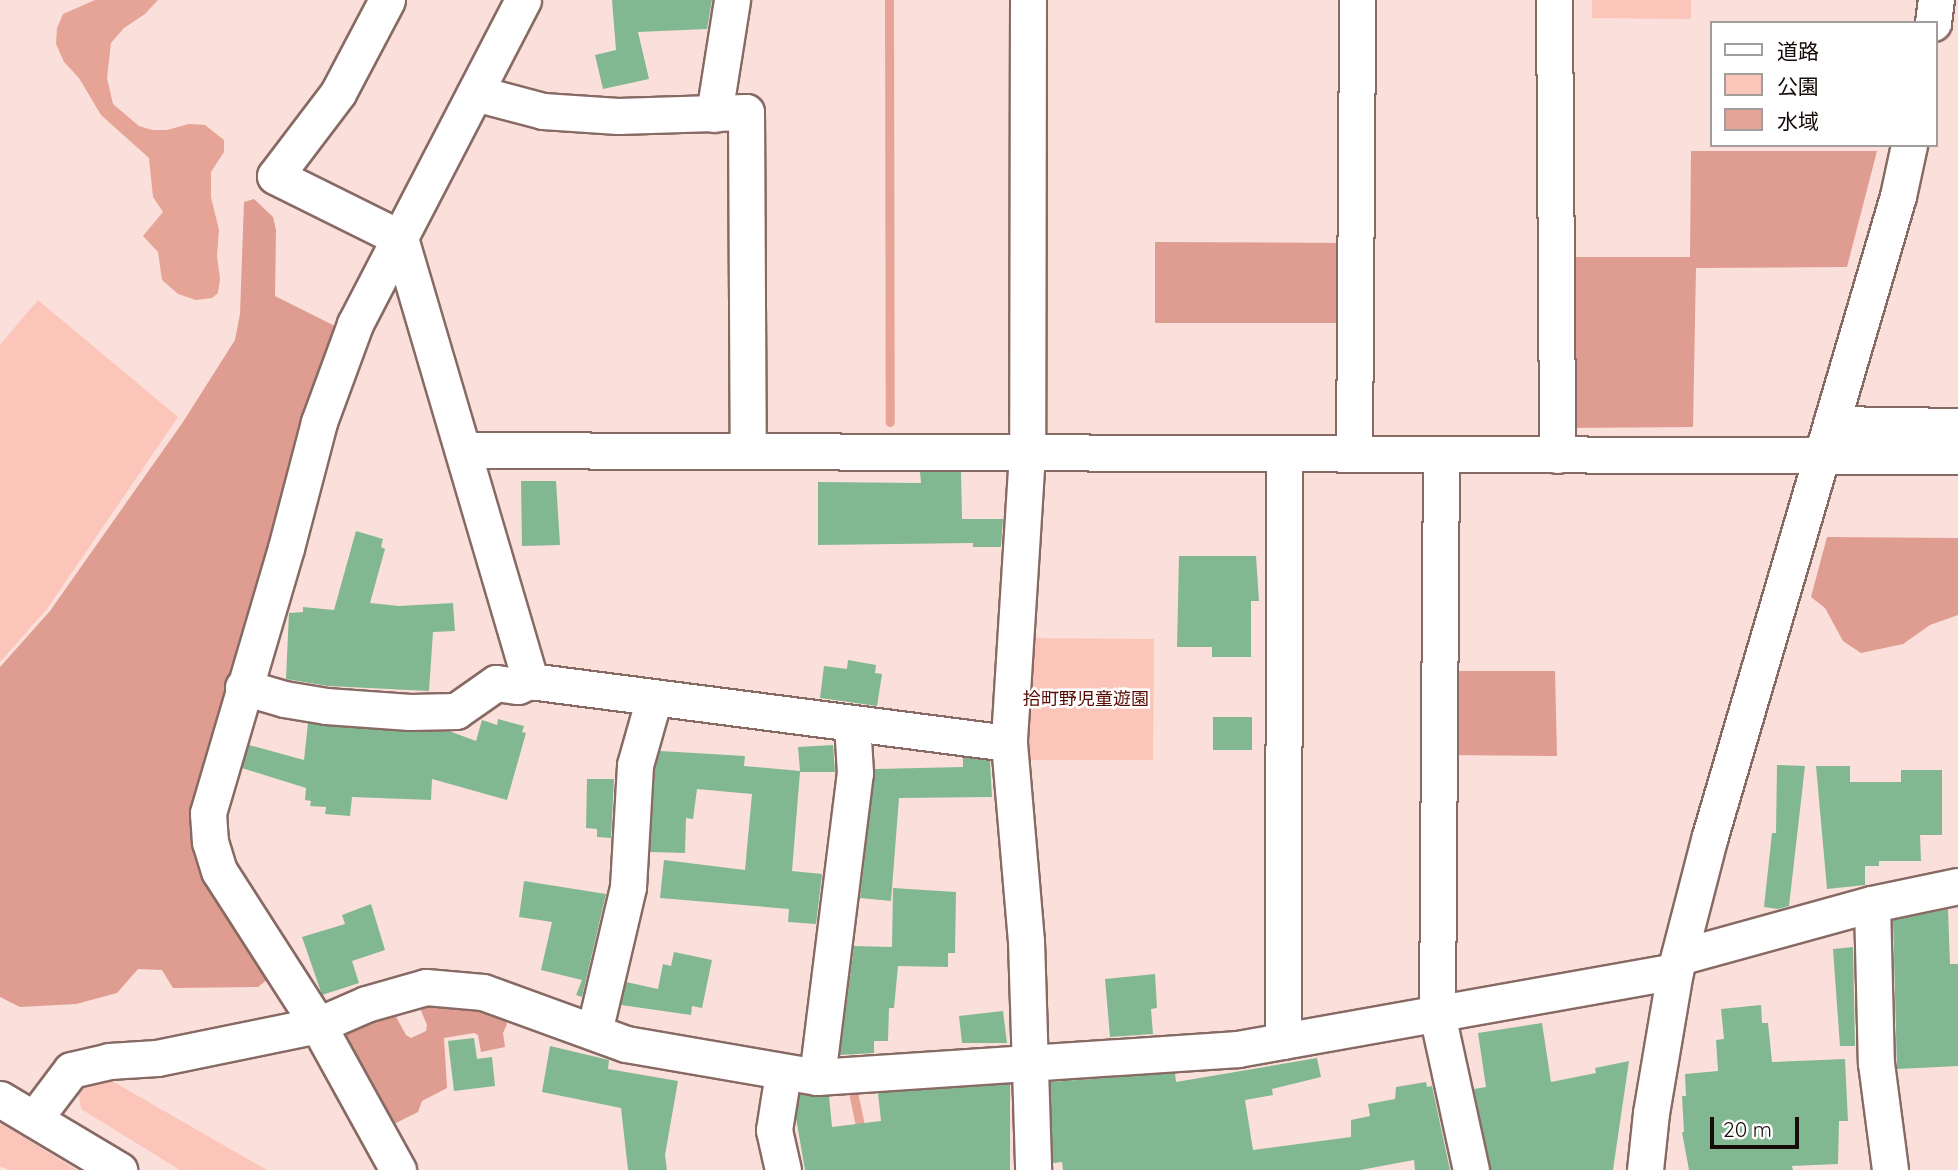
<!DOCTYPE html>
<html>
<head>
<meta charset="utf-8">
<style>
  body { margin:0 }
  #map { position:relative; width:1958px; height:1170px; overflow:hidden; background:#fbdfda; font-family:Quicksand,"Noto Sans JP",sans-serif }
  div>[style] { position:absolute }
  .green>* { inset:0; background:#fbc5ba }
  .forest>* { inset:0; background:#de9d90 }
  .water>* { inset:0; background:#e6a497 }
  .stream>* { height:9px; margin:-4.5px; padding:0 4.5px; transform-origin:4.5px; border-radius:4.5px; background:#e6a497 }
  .building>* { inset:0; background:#82b891 }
  .roads { filter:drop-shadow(2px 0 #886a64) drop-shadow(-2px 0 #886a64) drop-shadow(0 2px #886a64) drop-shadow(0 -2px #886a64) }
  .minor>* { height:35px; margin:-17.5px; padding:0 17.5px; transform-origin:17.5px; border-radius:17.5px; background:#fff }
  span { translate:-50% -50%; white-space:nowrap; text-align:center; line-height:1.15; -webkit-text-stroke:5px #fff; paint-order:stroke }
  .park-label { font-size:18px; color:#580b02 }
  .legend { position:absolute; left:1710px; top:21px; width:228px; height:126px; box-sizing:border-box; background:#fff; border:2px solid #a29e9d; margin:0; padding:9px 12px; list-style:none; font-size:21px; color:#160c09 }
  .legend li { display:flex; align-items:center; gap:14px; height:35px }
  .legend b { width:35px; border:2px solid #a29e9d }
  .scale { position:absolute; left:1710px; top:1117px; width:89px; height:32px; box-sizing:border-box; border:4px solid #160c09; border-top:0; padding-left:9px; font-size:21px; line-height:24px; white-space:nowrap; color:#160c09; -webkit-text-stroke:5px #fff; paint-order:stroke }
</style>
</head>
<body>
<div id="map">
  <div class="green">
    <i style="clip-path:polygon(1592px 0,1691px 0,1691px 19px,1592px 18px)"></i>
    <i style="clip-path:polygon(38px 300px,178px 417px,47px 609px,0 662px,0 345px)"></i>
    <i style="clip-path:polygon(1024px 638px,1154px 639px,1153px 760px,1019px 760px)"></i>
    <i style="clip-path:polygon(105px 1077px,267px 1170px,180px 1170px,81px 1109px,77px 1082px)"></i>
    <i style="clip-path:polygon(0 1123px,77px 1170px,9px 1170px,0 1166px)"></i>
  </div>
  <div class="forest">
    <i style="clip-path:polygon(1691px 151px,1877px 151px,1847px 267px,1696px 268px,1693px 427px,1567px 428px,1566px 257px,1690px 257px)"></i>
    <i style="clip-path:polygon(254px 199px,273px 217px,276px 230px,275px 296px,345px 331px,202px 813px,274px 974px,258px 987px,173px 988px,162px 970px,138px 969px,117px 993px,76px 1004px,20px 1007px,0 997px,0 667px,50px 611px,183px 422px,235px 340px,240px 314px,244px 202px)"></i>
    <i style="clip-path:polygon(1155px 242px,1349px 243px,1348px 323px,1155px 323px)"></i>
    <i style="clip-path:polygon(1827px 537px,1958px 538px,1958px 615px,1930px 625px,1903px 644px,1861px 653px,1843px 641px,1825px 608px,1811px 597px)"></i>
    <i style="clip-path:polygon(1447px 671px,1555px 671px,1557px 756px,1446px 755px)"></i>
    <i style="clip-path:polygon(465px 1001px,504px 1017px,507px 1024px,503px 1033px,505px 1047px,481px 1052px,478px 1035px,474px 1033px,444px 1038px,447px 1088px,422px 1101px,418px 1112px,386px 1128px,337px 1043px,344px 1030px,394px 1013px,406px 1035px,411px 1038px,426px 1031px,427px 1025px,419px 1006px,428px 1002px)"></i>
  </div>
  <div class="water">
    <i style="clip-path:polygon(95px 0,158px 0,145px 14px,124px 28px,111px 43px,107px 78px,113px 104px,139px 126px,152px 130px,167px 130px,189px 124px,205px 125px,224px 140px,224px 152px,211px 172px,211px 197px,219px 230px,217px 256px,220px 279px,218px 293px,212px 298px,196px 300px,178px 294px,162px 280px,158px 252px,143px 236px,163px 212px,153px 197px,149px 158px,101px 115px,79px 78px,64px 62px,56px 44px,57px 28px,63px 14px)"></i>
  </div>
  <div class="stream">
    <i style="left:889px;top:0;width:422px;rotate:89.9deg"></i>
    <i style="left:853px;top:1092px;width:44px;rotate:78.2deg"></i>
  </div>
  <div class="building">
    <i style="clip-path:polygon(612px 0,712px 0,707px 29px,638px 32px,649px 79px,603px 89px,595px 55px,616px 50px)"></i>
    <i style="clip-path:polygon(920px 472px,961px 472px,962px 519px,1003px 519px,1001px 547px,973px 547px,973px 543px,818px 545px,818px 482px,921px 483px)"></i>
    <i style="clip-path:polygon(521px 481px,556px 481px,560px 545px,522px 546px)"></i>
    <i style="clip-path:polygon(356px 531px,383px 539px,381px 547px,385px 549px,370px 603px,399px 606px,453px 603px,455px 631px,433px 632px,429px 691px,328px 686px,286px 679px,289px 613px,303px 612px,303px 607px,334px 610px)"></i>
    <i style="clip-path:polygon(1179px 556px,1256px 556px,1259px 601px,1251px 601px,1251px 657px,1212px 657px,1212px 647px,1177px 647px)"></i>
    <i style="clip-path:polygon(848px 660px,876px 665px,875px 673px,882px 674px,877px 706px,820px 698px,824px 666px,847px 669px)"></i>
    <i style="clip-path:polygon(1213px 717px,1252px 717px,1252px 750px,1213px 750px)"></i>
    <i style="clip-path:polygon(498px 719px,524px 726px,522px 732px,526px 733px,507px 800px,432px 779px,431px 800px,352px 797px,350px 816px,325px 814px,326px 807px,310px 806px,311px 801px,305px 800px,306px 788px,242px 768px,249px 745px,304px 760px,308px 723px,409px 732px,449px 731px,476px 741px,482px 720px,497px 725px)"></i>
    <i style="clip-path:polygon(833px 745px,835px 772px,800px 772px,792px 871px,822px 874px,816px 924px,788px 922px,789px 909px,660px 898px,664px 860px,745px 870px,752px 794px,697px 789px,693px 819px,686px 818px,685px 853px,650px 852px,655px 768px,660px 751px,745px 756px,744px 766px,800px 771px,798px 747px)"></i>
    <i style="clip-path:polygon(963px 757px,990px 761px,992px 797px,899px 798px,891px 901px,860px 898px,875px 769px,963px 767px)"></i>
    <i style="clip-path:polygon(1777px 765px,1805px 766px,1789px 906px,1778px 909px,1764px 907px,1772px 833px,1776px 833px)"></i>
    <i style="clip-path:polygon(1816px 766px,1850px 766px,1850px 782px,1901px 782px,1901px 770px,1942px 770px,1942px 835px,1920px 835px,1921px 861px,1879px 861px,1879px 866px,1865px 866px,1865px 885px,1827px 889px)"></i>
    <i style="clip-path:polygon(587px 779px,614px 779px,611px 838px,597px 837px,597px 829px,586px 828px)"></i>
    <i style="clip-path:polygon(524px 881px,606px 894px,582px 997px,576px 995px,582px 980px,541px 970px,552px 922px,519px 917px)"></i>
    <i style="clip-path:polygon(893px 888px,956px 892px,955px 953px,948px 953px,948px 967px,898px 966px,894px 1008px,889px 1008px,888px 1041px,874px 1041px,874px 1053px,840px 1055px,854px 946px,892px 947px)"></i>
    <i style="clip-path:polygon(371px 904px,385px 950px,352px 961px,359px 983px,322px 995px,302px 937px,345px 924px,342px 915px)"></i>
    <i style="clip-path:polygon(1948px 909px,1950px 964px,1958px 964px,1958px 1066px,1897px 1069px,1893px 920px)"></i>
    <i style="clip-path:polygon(1853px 947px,1855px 1046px,1840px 1046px,1833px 949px)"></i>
    <i style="clip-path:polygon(674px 952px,712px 960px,702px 1008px,692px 1006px,691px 1015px,621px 1005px,626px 982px,658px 989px,663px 964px,671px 966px)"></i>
    <i style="clip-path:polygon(1155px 974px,1157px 1008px,1151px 1009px,1153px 1034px,1110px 1037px,1105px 979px)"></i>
    <i style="clip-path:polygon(1761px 1005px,1762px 1023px,1768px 1023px,1772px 1062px,1845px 1059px,1848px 1121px,1839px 1121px,1838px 1164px,1792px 1166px,1793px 1170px,1689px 1170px,1682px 1132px,1684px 1132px,1682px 1096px,1686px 1096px,1685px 1074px,1718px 1071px,1716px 1040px,1724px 1039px,1721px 1009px)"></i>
    <i style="clip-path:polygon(1003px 1011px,1007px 1043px,962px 1043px,959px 1016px)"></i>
    <i style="clip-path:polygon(1542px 1023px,1551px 1082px,1596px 1073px,1595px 1068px,1629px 1061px,1613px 1170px,1491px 1170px,1474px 1089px,1486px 1087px,1478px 1033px)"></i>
    <i style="clip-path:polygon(474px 1038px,477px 1059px,492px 1057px,495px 1086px,454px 1091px,448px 1041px)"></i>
    <i style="clip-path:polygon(550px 1046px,609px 1060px,608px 1069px,678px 1081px,665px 1155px,667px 1170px,628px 1170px,621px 1108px,542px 1092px)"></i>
    <i style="clip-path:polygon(1317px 1058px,1321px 1077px,1272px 1089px,1273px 1095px,1245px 1100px,1253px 1150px,1351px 1137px,1351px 1120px,1370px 1116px,1368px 1104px,1395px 1099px,1396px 1087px,1426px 1082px,1427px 1087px,1432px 1086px,1450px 1170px,1415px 1170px,1414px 1160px,1360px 1170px,1063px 1170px,1062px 1162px,1053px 1163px,1050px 1082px,1175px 1073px,1176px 1082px)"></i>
    <i style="clip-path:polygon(1010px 1084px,1010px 1170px,805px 1170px,796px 1118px,800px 1095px,829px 1096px,832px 1127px,881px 1121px,878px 1093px)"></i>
  </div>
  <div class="roads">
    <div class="minor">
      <i style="left:387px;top:0;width:105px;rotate:117.8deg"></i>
      <i style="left:338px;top:93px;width:104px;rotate:127.2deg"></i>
      <i style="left:275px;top:176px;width:140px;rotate:26.4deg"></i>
      <i style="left:400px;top:238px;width:462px;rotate:73.6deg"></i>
      <i style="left:530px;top:681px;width:483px;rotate:7.4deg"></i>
      <i style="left:1028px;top:0;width:453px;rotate:90.1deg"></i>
      <i style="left:1027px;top:453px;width:291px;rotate:93.6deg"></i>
      <i style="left:1009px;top:743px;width:199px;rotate:85.1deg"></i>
      <i style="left:1026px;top:941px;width:229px;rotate:88.2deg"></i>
      <i style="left:1554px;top:0;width:455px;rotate:89.6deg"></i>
      <i style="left:1933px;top:23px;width:23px;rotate:-83deg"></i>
      <i style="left:475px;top:93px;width:70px;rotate:14.8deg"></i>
      <i style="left:543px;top:111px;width:75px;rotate:3.8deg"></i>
      <i style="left:618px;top:116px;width:128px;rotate:-1.8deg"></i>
      <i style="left:746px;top:112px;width:339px;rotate:89.7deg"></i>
      <i style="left:714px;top:114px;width:115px;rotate:-81deg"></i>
      <i style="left:1831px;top:424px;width:127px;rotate:0.9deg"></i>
      <i style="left:463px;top:450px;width:1495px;rotate:0.23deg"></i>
      <i style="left:1354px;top:454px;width:454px;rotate:-89.6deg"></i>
      <i style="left:1441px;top:454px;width:560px;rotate:90.41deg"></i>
      <i style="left:1437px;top:1014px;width:160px;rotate:77.7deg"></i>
      <i style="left:243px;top:687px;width:43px;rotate:16.3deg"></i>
      <i style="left:284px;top:699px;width:43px;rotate:9.5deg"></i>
      <i style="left:326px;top:706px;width:84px;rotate:4.1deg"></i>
      <i style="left:410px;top:712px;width:46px;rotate:-1.2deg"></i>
      <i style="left:456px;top:711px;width:49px;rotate:-35deg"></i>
      <i style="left:496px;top:683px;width:22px;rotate:8deg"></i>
      <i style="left:518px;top:686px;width:13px;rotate:-23deg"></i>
      <i style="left:1872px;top:904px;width:159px;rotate:88.6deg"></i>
      <i style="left:1876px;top:1063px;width:108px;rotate:82.5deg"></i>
      <i style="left:1679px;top:957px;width:200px;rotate:-15.4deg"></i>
      <i style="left:1872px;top:904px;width:88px;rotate:-11.8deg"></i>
      <i style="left:594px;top:1032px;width:149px;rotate:-76.8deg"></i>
      <i style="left:628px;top:887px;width:122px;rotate:-86.7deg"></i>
      <i style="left:635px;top:765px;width:70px;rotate:-74.2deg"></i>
      <i style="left:1283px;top:1041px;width:587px;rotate:-89.9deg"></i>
      <i style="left:817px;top:1077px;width:306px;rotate:-82.9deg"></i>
      <i style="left:855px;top:773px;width:50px;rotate:-93.4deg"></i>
      <i style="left:0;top:1099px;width:139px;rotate:30.8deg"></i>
      <i style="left:34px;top:1119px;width:61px;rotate:-52.9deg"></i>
      <i style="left:71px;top:1070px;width:39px;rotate:-13deg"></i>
      <i style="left:109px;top:1061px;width:48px;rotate:-3.6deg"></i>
      <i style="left:157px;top:1058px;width:164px;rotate:-11.6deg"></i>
      <i style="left:318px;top:1025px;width:52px;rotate:-23.6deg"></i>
      <i style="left:366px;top:1004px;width:62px;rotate:-15.8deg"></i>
      <i style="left:426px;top:987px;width:57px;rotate:5deg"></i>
      <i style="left:483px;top:992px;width:152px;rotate:20deg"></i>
      <i style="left:626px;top:1044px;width:194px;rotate:9.8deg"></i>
      <i style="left:817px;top:1077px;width:422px;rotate:-3.8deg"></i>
      <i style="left:1238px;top:1049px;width:444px;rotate:-10.1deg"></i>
      <i style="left:398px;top:1170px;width:166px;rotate:-118.9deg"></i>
      <i style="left:318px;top:1025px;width:183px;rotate:-122.7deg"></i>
      <i style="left:219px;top:871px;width:30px;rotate:-107deg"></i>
      <i style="left:210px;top:842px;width:29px;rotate:-94deg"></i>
      <i style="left:208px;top:813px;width:276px;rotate:-73.6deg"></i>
      <i style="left:286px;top:548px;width:130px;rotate:-75.3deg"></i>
      <i style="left:319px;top:422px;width:104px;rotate:-69.8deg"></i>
      <i style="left:355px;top:324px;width:365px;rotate:-62.6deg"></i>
      <i style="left:783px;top:1170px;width:41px;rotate:-102.7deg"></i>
      <i style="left:774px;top:1130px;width:58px;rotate:-81deg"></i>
      <i style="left:1645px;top:1170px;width:57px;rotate:-84deg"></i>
      <i style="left:1651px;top:1113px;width:144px;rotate:-80.4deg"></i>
      <i style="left:1675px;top:971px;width:139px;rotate:-75.5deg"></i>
      <i style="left:1710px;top:836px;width:667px;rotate:-73.63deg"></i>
      <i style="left:1898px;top:196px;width:52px;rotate:-77.8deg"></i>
    </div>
  </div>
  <div class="park-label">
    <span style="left:1086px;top:699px">拾町野児童遊園</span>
  </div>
  <ul class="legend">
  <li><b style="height:9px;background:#fff"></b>道路</li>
  <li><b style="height:19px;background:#fbc5ba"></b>公園</li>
  <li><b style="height:19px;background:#e6a497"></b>水域</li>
  </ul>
  <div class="scale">20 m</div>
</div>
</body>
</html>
